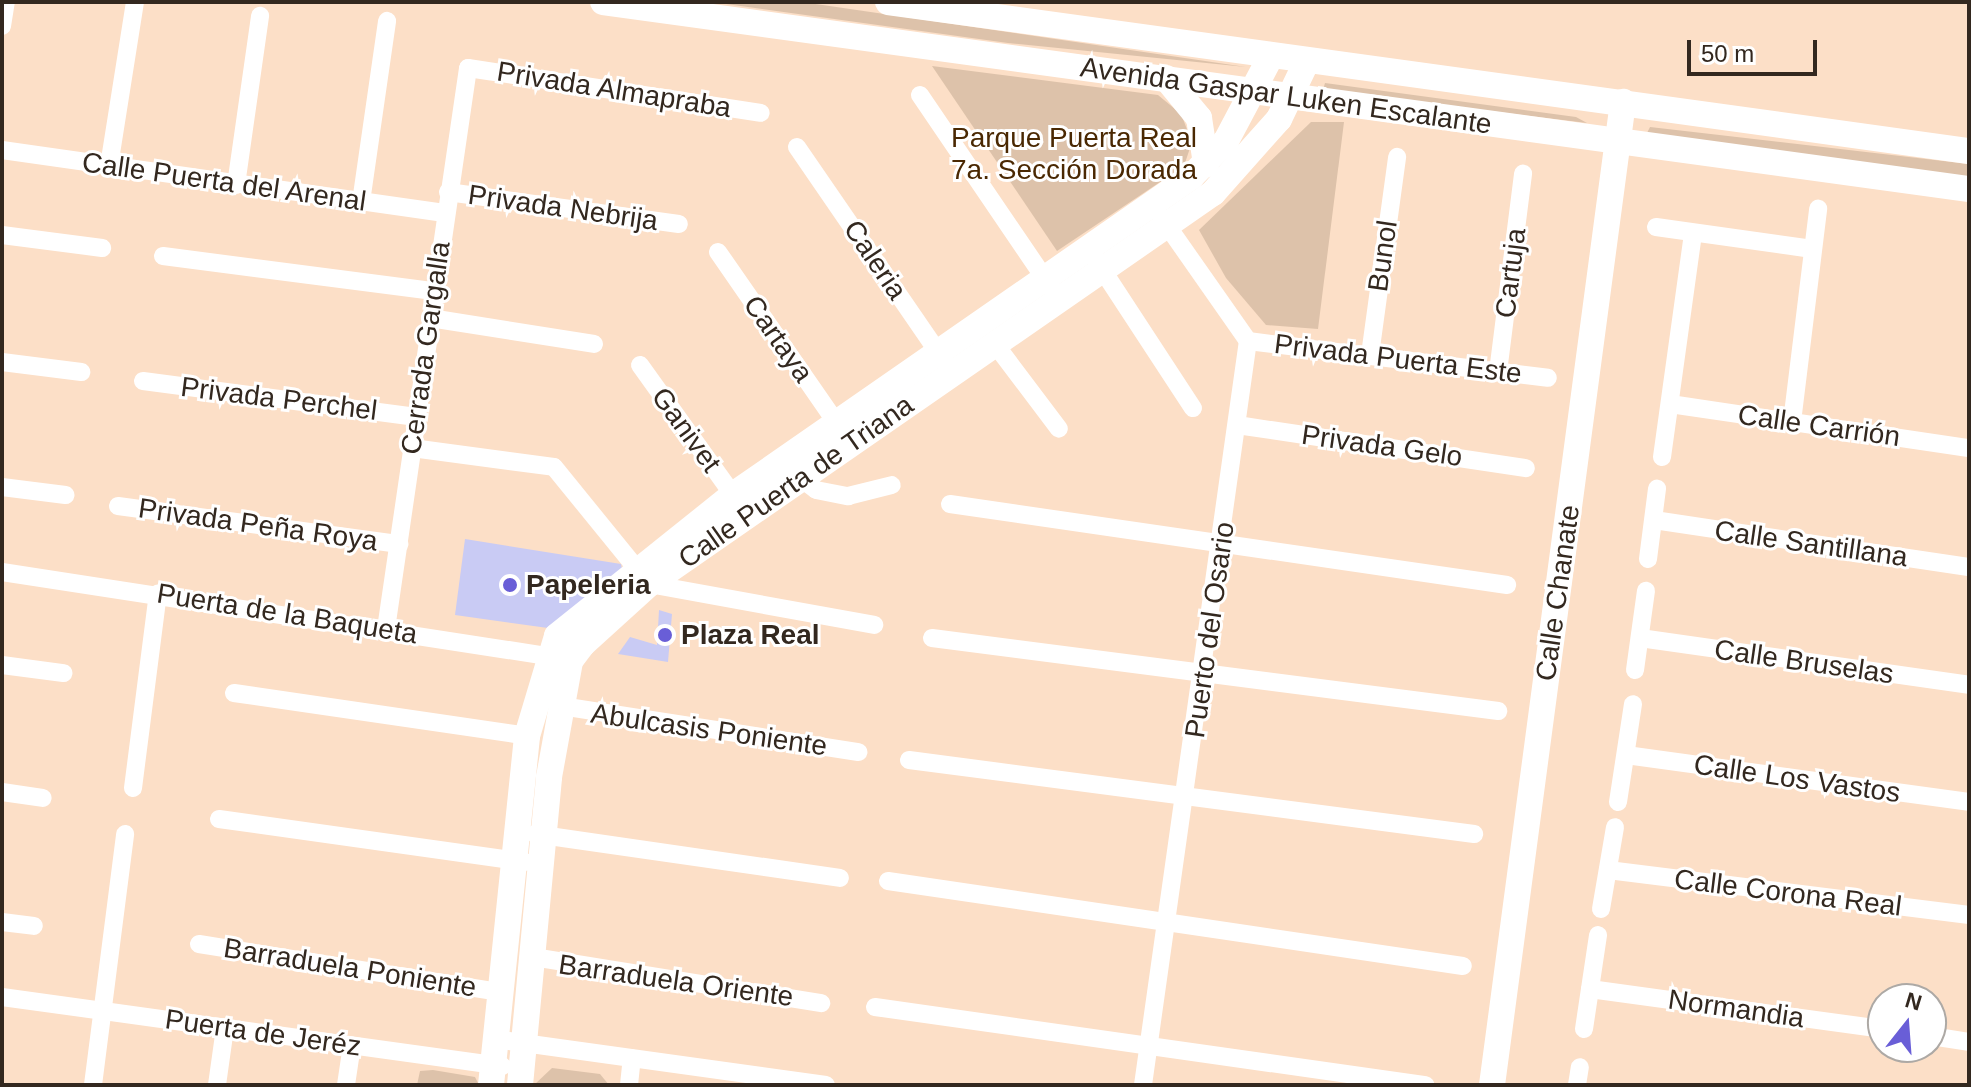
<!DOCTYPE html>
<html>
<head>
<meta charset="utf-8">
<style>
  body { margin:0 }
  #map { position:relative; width:1971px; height:1087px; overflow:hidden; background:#fcdfc7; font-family:Helvetica,sans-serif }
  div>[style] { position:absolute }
  .green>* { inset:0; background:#ddc2aa }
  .building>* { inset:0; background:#c9cbf4 }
  .street>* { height:18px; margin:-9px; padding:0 9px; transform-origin:9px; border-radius:9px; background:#fff }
  .secondary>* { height:26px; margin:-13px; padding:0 13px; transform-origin:13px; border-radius:13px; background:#fff }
  .dots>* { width:22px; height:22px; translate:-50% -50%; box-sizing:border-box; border:4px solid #fff; border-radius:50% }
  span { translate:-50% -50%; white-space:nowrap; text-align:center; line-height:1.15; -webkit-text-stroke:6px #fff; paint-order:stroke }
  .street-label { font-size:28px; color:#33281f }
  .park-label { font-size:28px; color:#4a2802 }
  .poi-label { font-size:28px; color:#33281f; font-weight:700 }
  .left { translate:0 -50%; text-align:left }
  .frame { position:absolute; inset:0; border:4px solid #33281f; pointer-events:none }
  .north { position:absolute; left:1867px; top:983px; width:80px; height:80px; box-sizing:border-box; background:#fff; border:2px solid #ada9a5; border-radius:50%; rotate:17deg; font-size:22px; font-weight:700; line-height:32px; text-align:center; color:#33281f }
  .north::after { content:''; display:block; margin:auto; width:28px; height:36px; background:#695ed7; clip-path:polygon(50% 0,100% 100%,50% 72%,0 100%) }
  .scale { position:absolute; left:1687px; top:40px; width:130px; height:36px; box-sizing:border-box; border:4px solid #33281f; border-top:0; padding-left:10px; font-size:24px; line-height:28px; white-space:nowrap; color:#33281f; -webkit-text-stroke:6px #fff; paint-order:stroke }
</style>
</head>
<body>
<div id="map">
  <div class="green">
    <i style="clip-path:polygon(712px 2px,802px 2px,1246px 67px,1008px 43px)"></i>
    <i style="clip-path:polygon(932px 66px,1158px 95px,1181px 114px,1192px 142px,1184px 166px,1057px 251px)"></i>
    <i style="clip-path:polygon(1325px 83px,1576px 117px,1587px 123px,1323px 90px)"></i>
    <i style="clip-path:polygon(1311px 122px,1344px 122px,1318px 329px,1266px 325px,1226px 278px,1199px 230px)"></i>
    <i style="clip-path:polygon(1650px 127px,1969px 164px,1969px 178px,1647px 133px)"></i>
    <i style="clip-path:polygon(552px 1068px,600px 1074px,609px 1085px,534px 1085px)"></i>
    <i style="clip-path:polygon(433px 1070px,475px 1077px,479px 1085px,417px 1085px,420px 1071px)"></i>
  </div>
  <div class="building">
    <i style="clip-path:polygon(465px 539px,621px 564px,622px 569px,548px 628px,455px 615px)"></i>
    <i style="clip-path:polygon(659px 610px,672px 614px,668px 662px,618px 654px,630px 637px,657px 645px)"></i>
  </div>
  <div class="street">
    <i style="left:2px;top:26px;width:24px;rotate:-81deg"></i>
    <i style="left:920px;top:95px;width:233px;rotate:55.8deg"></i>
    <i style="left:797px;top:147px;width:261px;rotate:55.5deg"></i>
    <i style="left:2px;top:150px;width:447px;rotate:8.1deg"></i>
    <i style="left:109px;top:166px;width:166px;rotate:-81deg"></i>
    <i style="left:236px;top:185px;width:171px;rotate:-81.9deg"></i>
    <i style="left:448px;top:192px;width:233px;rotate:7.9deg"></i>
    <i style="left:361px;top:202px;width:183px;rotate:-81.8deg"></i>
    <i style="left:1656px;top:227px;width:158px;rotate:8deg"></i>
    <i style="left:2px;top:235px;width:101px;rotate:7.4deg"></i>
    <i style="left:718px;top:252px;width:211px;rotate:55.3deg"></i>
    <i style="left:163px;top:256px;width:273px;rotate:7.4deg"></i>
    <i style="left:1096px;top:260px;width:177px;rotate:56.8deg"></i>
    <i style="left:430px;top:318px;width:166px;rotate:9deg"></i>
    <i style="left:1248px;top:341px;width:302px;rotate:7deg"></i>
    <i style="left:995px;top:344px;width:106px;rotate:53deg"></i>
    <i style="left:1370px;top:355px;width:200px;rotate:-82.2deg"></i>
    <i style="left:2px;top:362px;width:80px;rotate:7.2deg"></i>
    <i style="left:640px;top:365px;width:160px;rotate:54.4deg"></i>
    <i style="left:1498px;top:372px;width:200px;rotate:-82.8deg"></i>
    <i style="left:143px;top:381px;width:274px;rotate:7.5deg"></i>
    <i style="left:1670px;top:404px;width:302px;rotate:8.4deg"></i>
    <i style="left:1792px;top:422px;width:215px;rotate:-83deg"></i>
    <i style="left:1237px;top:425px;width:292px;rotate:8.5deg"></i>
    <i style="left:412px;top:448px;width:143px;rotate:7.6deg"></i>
    <i style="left:554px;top:467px;width:151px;rotate:50.9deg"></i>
    <i style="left:649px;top:584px;width:229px;rotate:10.3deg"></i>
    <i style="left:1662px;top:457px;width:226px;rotate:-82.1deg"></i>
    <i style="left:795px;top:474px;width:26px;rotate:37deg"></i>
    <i style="left:816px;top:490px;width:33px;rotate:11deg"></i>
    <i style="left:848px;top:496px;width:45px;rotate:-14deg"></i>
    <i style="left:2px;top:487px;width:64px;rotate:7.2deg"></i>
    <i style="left:950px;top:504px;width:563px;rotate:8.27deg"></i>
    <i style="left:118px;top:506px;width:284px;rotate:7.7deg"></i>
    <i style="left:1654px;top:520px;width:318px;rotate:8.5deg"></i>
    <i style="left:1648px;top:559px;width:71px;rotate:-82.7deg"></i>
    <i style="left:2px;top:572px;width:565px;rotate:8.76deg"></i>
    <i style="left:386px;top:629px;width:567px;rotate:-81.68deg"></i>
    <i style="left:468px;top:68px;width:296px;rotate:8.7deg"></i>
    <i style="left:932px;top:638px;width:571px;rotate:7.35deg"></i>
    <i style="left:1640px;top:638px;width:332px;rotate:8.1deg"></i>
    <i style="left:2px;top:665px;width:62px;rotate:7.5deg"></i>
    <i style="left:1635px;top:670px;width:80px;rotate:-82.1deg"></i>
    <i style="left:234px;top:693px;width:296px;rotate:8.3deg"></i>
    <i style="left:561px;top:706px;width:301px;rotate:8.8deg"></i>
    <i style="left:1626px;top:755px;width:346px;rotate:7.8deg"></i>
    <i style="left:909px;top:760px;width:570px;rotate:7.46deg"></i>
    <i style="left:133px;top:788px;width:196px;rotate:-82.7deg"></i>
    <i style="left:2px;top:792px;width:41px;rotate:8.3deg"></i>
    <i style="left:1618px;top:802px;width:99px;rotate:-81.3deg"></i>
    <i style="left:219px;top:819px;width:309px;rotate:8deg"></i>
    <i style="left:535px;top:834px;width:308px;rotate:8.2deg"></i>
    <i style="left:1608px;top:870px;width:364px;rotate:7.1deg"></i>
    <i style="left:888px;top:881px;width:581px;rotate:8.41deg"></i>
    <i style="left:1601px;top:909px;width:83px;rotate:-80.3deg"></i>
    <i style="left:2px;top:922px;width:32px;rotate:7deg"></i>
    <i style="left:199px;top:944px;width:305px;rotate:9.1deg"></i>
    <i style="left:533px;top:957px;width:292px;rotate:9.1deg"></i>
    <i style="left:1590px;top:989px;width:296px;rotate:7.8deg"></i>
    <i style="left:2px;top:997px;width:505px;rotate:7.86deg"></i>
    <i style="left:875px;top:1007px;width:556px;rotate:8.07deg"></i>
    <i style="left:1584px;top:1029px;width:95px;rotate:-81.5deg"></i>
    <i style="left:1931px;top:1036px;width:38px;rotate:9deg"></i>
    <i style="left:495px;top:1039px;width:334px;rotate:7.9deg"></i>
    <i style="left:93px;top:1085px;width:253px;rotate:-82.7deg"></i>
    <i style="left:217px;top:1085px;width:58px;rotate:-82deg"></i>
    <i style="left:346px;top:1085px;width:40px;rotate:-81.5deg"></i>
    <i style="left:629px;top:1085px;width:27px;rotate:-84deg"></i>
    <i style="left:1143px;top:1085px;width:751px;rotate:-81.97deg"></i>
    <i style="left:1248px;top:341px;width:150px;rotate:-125deg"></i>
    <i style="left:1577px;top:1085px;width:18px;rotate:-81deg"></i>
  </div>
  <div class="secondary">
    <i style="left:603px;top:2px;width:1379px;rotate:7.8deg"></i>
    <i style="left:888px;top:2px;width:1091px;rotate:7.85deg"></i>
    <i style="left:1166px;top:78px;width:52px;rotate:50.5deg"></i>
    <i style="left:1199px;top:118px;width:47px;rotate:81.3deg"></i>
    <i style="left:491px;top:1085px;width:351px;rotate:-84.1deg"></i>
    <i style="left:527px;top:736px;width:104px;rotate:-73.3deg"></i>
    <i style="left:557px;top:636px;width:226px;rotate:-38.7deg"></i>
    <i style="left:733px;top:495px;width:558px;rotate:-34.77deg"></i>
    <i style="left:1191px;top:177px;width:50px;rotate:-45.8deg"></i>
    <i style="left:1226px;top:141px;width:94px;rotate:-62.1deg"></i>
    <i style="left:520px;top:1085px;width:309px;rotate:-84.6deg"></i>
    <i style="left:549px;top:777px;width:118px;rotate:-79.7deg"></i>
    <i style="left:570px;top:661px;width:21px;rotate:-53deg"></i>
    <i style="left:583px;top:644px;width:89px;rotate:-42.3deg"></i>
    <i style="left:649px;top:584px;width:686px;rotate:-34.73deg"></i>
    <i style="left:1213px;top:193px;width:99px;rotate:-48.3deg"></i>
    <i style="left:1279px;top:119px;width:62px;rotate:-64.3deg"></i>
    <i style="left:1492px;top:1085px;width:992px;rotate:-82.41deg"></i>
  </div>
  <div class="dots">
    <i style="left:510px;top:585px;background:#695ed7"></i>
    <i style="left:665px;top:635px;background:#695ed7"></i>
  </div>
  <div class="street-label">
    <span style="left:614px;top:90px;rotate:9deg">Privada Almapraba</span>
    <span style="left:1286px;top:96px;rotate:8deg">Avenida Gaspar Luken Escalante</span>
    <span style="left:224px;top:182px;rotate:8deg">Calle Puerta del Arenal</span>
    <span style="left:563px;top:208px;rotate:8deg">Privada Nebrija</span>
    <span style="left:1383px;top:256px;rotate:-82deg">Bunol</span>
    <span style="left:875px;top:260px;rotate:56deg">Caleria</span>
    <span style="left:1511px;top:273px;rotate:-83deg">Cartuja</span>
    <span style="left:778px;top:339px;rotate:55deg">Cartaya</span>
    <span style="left:426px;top:348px;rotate:-82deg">Cerrada Gargalla</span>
    <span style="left:1398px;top:359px;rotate:7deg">Privada Puerta Este</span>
    <span style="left:279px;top:399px;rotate:7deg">Privada Perchel</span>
    <span style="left:1819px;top:426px;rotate:8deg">Calle Carrión</span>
    <span style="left:686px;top:430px;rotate:54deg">Ganivet</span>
    <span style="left:1382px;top:446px;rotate:8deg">Privada Gelo</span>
    <span style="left:796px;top:482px;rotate:-35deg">Calle Puerta de Triana</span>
    <span style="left:258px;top:525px;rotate:8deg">Privada Peña Roya</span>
    <span style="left:1811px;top:544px;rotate:8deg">Calle Santillana</span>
    <span style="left:1558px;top:593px;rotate:-82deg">Calle Chanate</span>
    <span style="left:287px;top:614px;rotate:9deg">Puerta de la Baqueta</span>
    <span style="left:1210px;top:630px;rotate:-82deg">Puerto del Osario</span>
    <span style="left:1804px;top:662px;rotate:8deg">Calle Bruselas</span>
    <span style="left:709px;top:730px;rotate:8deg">Abulcasis Poniente</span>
    <span style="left:1797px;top:779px;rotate:8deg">Calle Los Vastos</span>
    <span style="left:1788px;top:893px;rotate:7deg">Calle Corona Real</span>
    <span style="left:350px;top:968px;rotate:9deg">Barraduela Poniente</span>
    <span style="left:676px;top:981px;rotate:8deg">Barraduela Oriente</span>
    <span style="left:1736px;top:1009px;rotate:8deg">Normandia</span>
    <span style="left:263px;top:1033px;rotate:8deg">Puerta de Jeréz</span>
  </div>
  <div class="park-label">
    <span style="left:1074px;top:154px">Parque Puerta Real<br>7a. Sección Dorada</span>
  </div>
  <div class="poi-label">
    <span class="left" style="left:526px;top:585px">Papeleria</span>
    <span class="left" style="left:681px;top:635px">Plaza Real</span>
  </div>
  <div class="frame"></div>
  <div class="north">N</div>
  <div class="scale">50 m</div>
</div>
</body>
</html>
